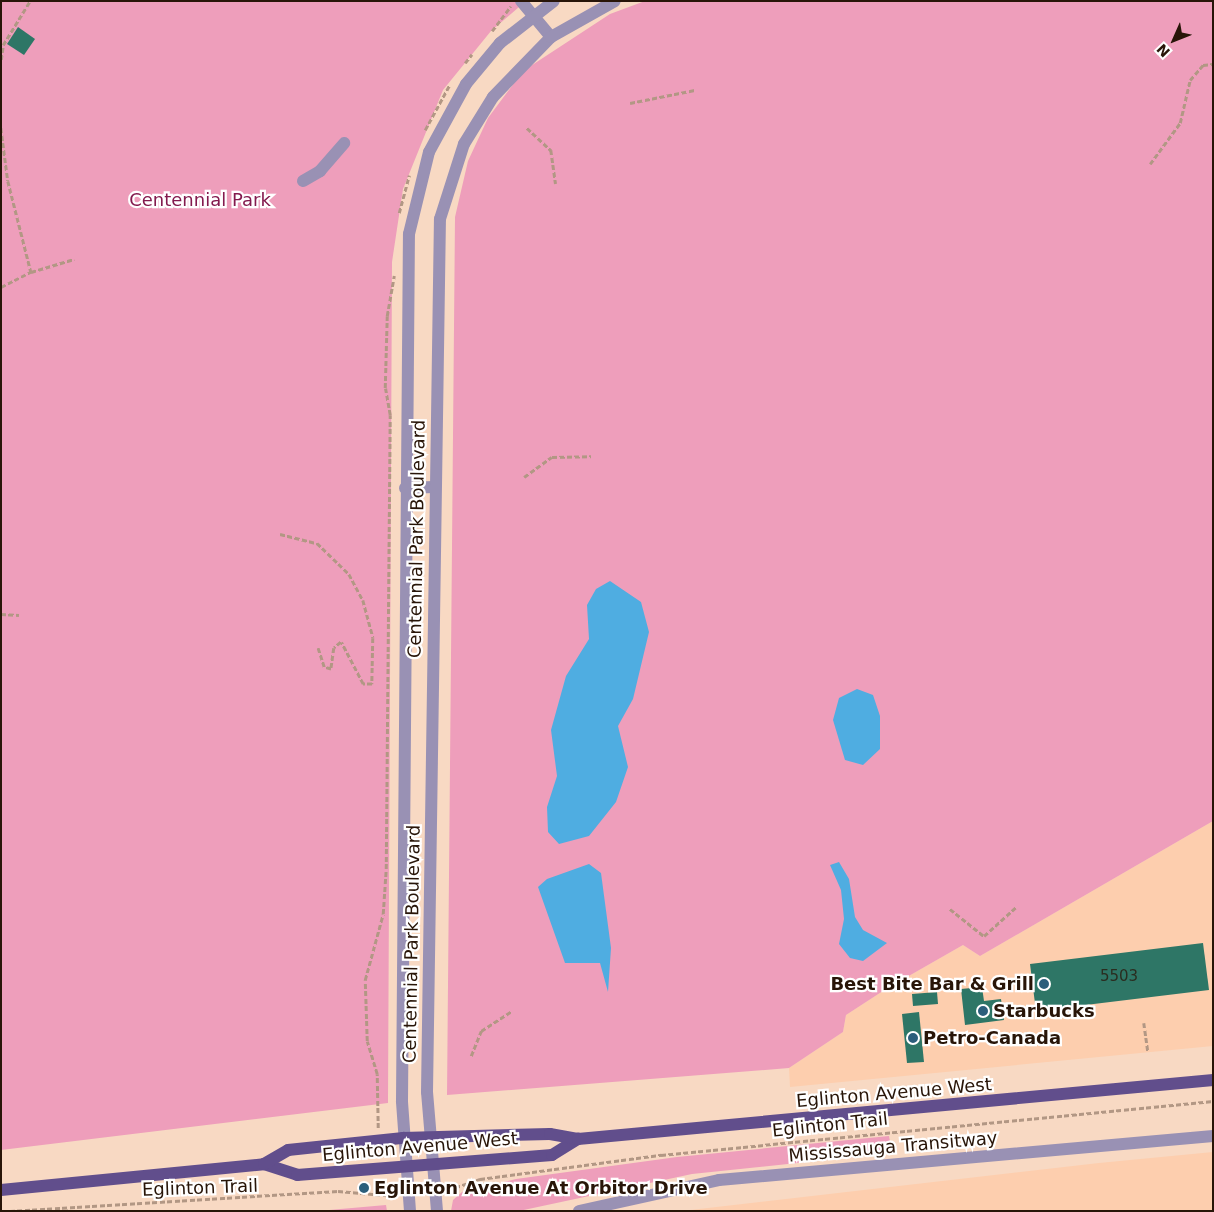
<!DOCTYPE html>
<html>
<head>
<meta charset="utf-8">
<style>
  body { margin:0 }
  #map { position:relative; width:1214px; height:1212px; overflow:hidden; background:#f8d9c3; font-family:"DejaVu Sans",sans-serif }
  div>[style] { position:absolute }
  .built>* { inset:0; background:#fdceae }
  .green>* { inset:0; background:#ee9ebb }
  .water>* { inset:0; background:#4fade1 }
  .building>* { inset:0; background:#2e7666 }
  .path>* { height:2.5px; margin-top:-1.25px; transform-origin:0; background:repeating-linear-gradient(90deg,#b29784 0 5px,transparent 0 7.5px) }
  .minor>* { height:12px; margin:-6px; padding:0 6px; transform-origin:6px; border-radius:6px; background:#9991b4 }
  .major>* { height:12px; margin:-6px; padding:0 6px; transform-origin:6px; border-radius:6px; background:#614e8c }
  .dots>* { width:14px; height:14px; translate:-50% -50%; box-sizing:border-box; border:2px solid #fff; border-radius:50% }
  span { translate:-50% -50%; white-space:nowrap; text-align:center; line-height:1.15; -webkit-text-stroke:4.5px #fff; paint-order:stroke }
  .number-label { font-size:15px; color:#2a2d20 }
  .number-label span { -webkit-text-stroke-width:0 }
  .park-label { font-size:18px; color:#831a4e }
  .street-label { font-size:18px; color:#281508 }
  .poi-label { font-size:18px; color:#281508; font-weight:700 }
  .right { translate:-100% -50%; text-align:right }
  .left { translate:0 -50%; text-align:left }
  .frame { position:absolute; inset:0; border:2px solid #281508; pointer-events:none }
  .north { position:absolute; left:1149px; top:15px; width:50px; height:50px; -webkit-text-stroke:4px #fff; paint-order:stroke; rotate:226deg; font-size:14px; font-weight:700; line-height:20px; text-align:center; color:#281508 }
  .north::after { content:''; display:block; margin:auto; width:18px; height:22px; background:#281508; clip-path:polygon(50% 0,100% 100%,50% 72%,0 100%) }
</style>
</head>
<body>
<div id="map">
  <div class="built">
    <i style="clip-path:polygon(1213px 821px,1213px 1046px,790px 1087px,789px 1068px,843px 1032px,846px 1015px,886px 989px,963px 945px,980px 956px)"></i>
    <i style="clip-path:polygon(1213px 1152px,1213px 1211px,682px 1211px,1099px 1163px)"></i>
  </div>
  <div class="green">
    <i style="clip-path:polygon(1px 1px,526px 1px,491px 31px,443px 90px,403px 189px,392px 262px,388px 1103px,1px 1150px)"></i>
    <i style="clip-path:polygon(645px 1px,1213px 1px,1213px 821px,980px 956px,963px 945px,886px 989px,846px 1015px,843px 1032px,789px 1068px,447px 1095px,455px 217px,468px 161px,488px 118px,523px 71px,610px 14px)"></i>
    <i style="clip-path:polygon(889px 1136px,892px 1153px,692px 1174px,519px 1211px,451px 1211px,453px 1200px,462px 1192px,516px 1179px,677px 1157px)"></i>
    <i style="clip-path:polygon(386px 1205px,387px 1211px,318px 1211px)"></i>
  </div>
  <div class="water">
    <i style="clip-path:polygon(610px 581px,641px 602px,649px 632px,633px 699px,618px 726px,628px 767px,616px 802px,589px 836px,559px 844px,548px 832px,547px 807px,557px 776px,551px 730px,566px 676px,589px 639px,587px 605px,596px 589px)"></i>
    <i style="clip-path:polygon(857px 689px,873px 695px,880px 716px,880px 749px,863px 765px,845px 760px,833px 720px,839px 698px)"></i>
    <i style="clip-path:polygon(839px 862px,849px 879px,855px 917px,863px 930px,887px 943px,863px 961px,850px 958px,839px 944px,844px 919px,841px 890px,830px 865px)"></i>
    <i style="clip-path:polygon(589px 864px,601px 873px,611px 948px,608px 992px,600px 963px,565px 963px,538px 887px,547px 879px)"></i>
  </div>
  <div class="building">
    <i style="clip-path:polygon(18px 27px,35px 39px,24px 55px,7px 44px)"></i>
    <i style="clip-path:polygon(1203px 943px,1209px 990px,1036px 1011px,1030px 964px)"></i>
    <i style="clip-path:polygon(982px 987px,984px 1001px,1001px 999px,1004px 1020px,965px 1025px,961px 989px)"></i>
    <i style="clip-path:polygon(937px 992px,938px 1004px,913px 1006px,912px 994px)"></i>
    <i style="clip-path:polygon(919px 1012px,924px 1062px,907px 1063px,902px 1014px)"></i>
  </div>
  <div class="path">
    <i style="left:492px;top:31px;width:31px;rotate:-53deg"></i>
    <i style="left:1px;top:60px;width:15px;rotate:-82deg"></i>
    <i style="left:3px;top:45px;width:52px;rotate:-58.5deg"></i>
    <i style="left:465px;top:63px;width:11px;rotate:-52deg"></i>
    <i style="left:630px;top:103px;width:66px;rotate:-11.3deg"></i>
    <i style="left:1px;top:128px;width:53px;rotate:82.5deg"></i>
    <i style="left:8px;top:181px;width:94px;rotate:75.8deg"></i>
    <i style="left:527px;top:128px;width:33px;rotate:43deg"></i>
    <i style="left:551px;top:150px;width:34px;rotate:82deg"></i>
    <i style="left:425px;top:130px;width:52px;rotate:-61.5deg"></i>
    <i style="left:1150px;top:164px;width:51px;rotate:-53.8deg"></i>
    <i style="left:1180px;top:123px;width:44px;rotate:-76.9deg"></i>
    <i style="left:1190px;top:80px;width:20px;rotate:-49deg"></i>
    <i style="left:1203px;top:65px;width:10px;rotate:-6deg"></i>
    <i style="left:399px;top:213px;width:39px;rotate:-75deg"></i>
    <i style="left:1px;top:287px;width:34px;rotate:-27deg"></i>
    <i style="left:31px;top:272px;width:45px;rotate:-16.8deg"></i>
    <i style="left:524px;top:477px;width:34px;rotate:-36deg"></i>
    <i style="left:552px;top:457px;width:39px;rotate:-1deg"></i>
    <i style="left:280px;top:534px;width:38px;rotate:14deg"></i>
    <i style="left:317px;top:543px;width:45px;rotate:44.1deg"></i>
    <i style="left:349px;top:574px;width:30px;rotate:62deg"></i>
    <i style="left:363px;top:600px;width:39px;rotate:75deg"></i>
    <i style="left:373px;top:638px;width:46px;rotate:91.2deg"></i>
    <i style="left:372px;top:684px;width:9px;rotate:180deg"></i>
    <i style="left:363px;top:684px;width:47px;rotate:-117.6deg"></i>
    <i style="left:341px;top:642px;width:9px;rotate:139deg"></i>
    <i style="left:334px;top:648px;width:21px;rotate:98deg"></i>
    <i style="left:331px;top:669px;width:7px;rotate:-164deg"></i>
    <i style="left:324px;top:667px;width:20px;rotate:-108deg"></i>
    <i style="left:1px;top:614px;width:18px;rotate:3deg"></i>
    <i style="left:950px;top:909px;width:43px;rotate:38.5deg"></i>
    <i style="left:984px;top:936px;width:43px;rotate:-42.2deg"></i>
    <i style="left:1144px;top:1023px;width:28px;rotate:82deg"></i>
    <i style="left:1003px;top:1040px;width:27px;rotate:-15deg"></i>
    <i style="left:471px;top:1056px;width:27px;rotate:-68deg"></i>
    <i style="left:481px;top:1031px;width:37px;rotate:-33deg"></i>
    <i style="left:378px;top:1128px;width:54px;rotate:-91.1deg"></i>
    <i style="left:377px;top:1074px;width:34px;rotate:-107deg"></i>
    <i style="left:367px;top:1041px;width:61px;rotate:-91.9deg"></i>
    <i style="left:365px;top:980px;width:68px;rotate:-74.7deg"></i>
    <i style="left:383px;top:914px;width:45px;rotate:-86.2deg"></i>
    <i style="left:386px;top:869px;width:454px;rotate:-89.5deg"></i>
    <i style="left:390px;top:415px;width:27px;rotate:-100deg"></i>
    <i style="left:385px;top:388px;width:72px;rotate:-88.4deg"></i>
    <i style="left:387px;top:316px;width:41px;rotate:-80.1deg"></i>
    <i style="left:384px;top:1181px;width:10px;rotate:84deg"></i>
    <i style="left:385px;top:1191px;width:12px;rotate:-5deg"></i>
    <i style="left:448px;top:1190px;width:34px;rotate:-19deg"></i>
    <i style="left:480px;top:1179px;width:183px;rotate:-7.6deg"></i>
    <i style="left:661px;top:1155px;width:555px;rotate:-5.59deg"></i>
    <i style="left:10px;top:1211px;width:329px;rotate:-3.5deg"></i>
    <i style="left:338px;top:1191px;width:58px;rotate:4.9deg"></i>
  </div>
  <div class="minor">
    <i style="left:521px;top:1px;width:47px;rotate:50.2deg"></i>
    <i style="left:303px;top:181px;width:20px;rotate:-30deg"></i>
    <i style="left:320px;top:171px;width:37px;rotate:-49deg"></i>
    <i style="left:405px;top:488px;width:29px;rotate:-2deg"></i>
    <i style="left:410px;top:1211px;width:110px;rotate:-94.2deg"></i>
    <i style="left:402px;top:1101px;width:867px;rotate:-89.54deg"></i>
    <i style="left:409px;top:234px;width:84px;rotate:-76.3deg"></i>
    <i style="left:429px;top:152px;width:77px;rotate:-61.4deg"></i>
    <i style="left:466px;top:84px;width:53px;rotate:-50.3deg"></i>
    <i style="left:500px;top:43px;width:68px;rotate:-37.9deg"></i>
    <i style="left:437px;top:1211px;width:119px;rotate:-94.8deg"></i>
    <i style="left:427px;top:1092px;width:873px;rotate:-89.15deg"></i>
    <i style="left:440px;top:219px;width:79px;rotate:-72.3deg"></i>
    <i style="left:464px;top:144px;width:55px;rotate:-58.3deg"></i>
    <i style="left:493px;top:97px;width:83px;rotate:-46deg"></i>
    <i style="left:551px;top:37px;width:73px;rotate:-29.4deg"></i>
    <i style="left:579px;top:1211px;width:143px;rotate:-12.5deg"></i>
    <i style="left:719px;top:1180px;width:496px;rotate:-5.1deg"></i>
  </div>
  <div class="major">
    <i style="left:264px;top:1164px;width:35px;rotate:18deg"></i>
    <i style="left:297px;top:1175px;width:256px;rotate:-4.5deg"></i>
    <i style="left:552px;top:1155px;width:31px;rotate:-32deg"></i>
    <i style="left:1px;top:1190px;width:264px;rotate:-5.6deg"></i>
    <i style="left:264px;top:1164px;width:28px;rotate:-30deg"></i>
    <i style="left:288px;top:1150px;width:116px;rotate:-6deg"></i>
    <i style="left:403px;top:1138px;width:147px;rotate:-1.6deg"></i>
    <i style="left:550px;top:1134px;width:28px;rotate:10deg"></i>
    <i style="left:578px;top:1139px;width:638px;rotate:-5.31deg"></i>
  </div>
  <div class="dots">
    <i style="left:1044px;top:984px;background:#2b5e7b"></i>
    <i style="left:983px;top:1011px;background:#2b5e7b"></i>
    <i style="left:913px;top:1038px;background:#2b5e7b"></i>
    <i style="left:364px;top:1188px;background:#2b5e7b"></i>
  </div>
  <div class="number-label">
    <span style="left:1119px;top:977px">5503</span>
  </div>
  <div class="park-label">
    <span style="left:200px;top:200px">Centennial Park</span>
  </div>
  <div class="street-label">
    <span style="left:417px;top:539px;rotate:-89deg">Centennial Park Boulevard</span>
    <span style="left:412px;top:944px;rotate:-89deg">Centennial Park Boulevard</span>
    <span style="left:894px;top:1093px;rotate:-5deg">Eglinton Avenue West</span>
    <span style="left:830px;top:1125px;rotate:-6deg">Eglinton Trail</span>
    <span style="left:420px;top:1147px;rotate:-5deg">Eglinton Avenue West</span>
    <span style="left:893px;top:1147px;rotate:-5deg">Mississauga Transitway</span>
    <span style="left:200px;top:1188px;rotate:-2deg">Eglinton Trail</span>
  </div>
  <div class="poi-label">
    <span class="right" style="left:1034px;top:984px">Best Bite Bar &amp; Grill</span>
    <span class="left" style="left:993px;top:1011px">Starbucks</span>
    <span class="left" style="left:923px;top:1038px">Petro-Canada</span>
    <span class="left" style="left:374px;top:1188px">Eglinton Avenue At Orbitor Drive</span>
  </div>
  <div class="frame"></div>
  <div class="north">N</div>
</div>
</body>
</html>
